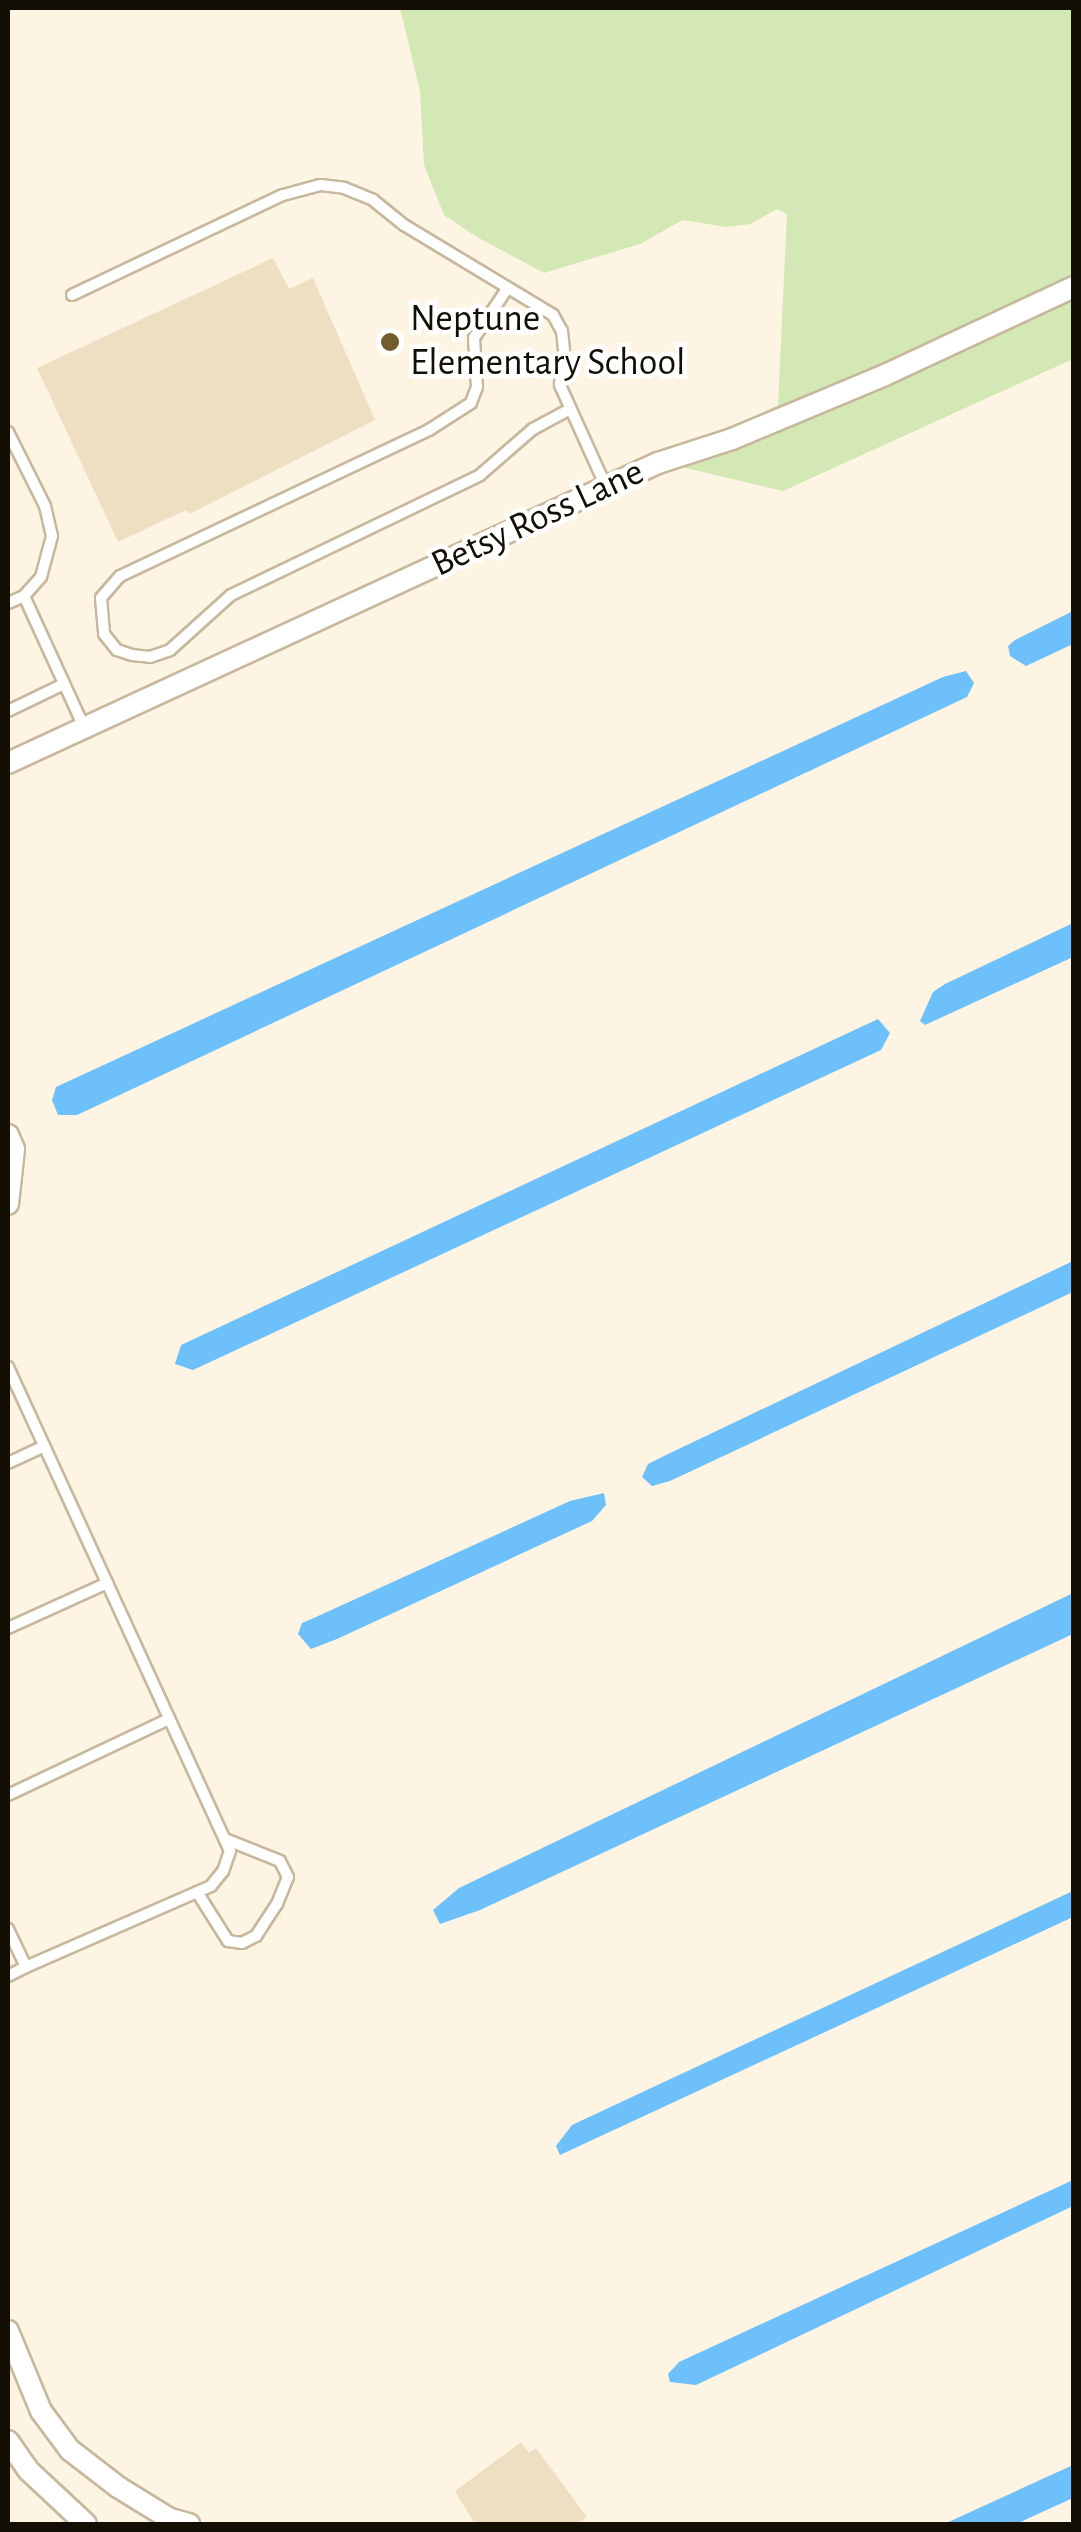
<!DOCTYPE html>
<html>
<head>
<meta charset="utf-8">
<style>
  body { margin:0 }
  #map { position:relative; width:1081px; height:2532px; overflow:hidden; background:#fef4e3; font-family:"Alegreya Sans",sans-serif }
  div>[style] { position:absolute }
  .green>* { inset:0; background:#d3e8b4 }
  .water>* { inset:0; background:#6dc0fa }
  .building>* { inset:0; background:#eedfc2 }
  .roads { filter:drop-shadow(2px 0 #c7b89d) drop-shadow(-2px 0 #c7b89d) drop-shadow(0 2px #c7b89d) drop-shadow(0 -2px #c7b89d) }
  .lane>* { height:10px; margin:-5px; padding:0 5px; transform-origin:5px; border-radius:5px; background:#fff }
  .street>* { height:20px; margin:-10px; padding:0 10px; transform-origin:10px; border-radius:10px; background:#fff }
  .dots>* { width:28px; height:28px; translate:-50% -50%; box-sizing:border-box; border:5px solid #fff; border-radius:50% }
  span { translate:-50% -50%; white-space:nowrap; text-align:center; line-height:1.15; -webkit-text-stroke:9px #fff; paint-order:stroke }
  .poi-label { font-size:38px; color:#140f05 }
  .left { translate:0 -50%; text-align:left }
  .street-label { font-size:38px; color:#140f05 }
  .frame { position:absolute; inset:0; border:10px solid #140f05; pointer-events:none }
</style>
</head>
<body>
<div id="map">
  <div class="green">
    <i style="clip-path:polygon(400px 8px,1073px 8px,1073px 359px,783px 491px,660px 462px,778px 405px,787px 214px,777px 209px,750px 224px,726px 227px,683px 220px,640px 244px,544px 273px,477px 237px,444px 215px,424px 165px,420px 91px)"></i>
  </div>
  <div class="water">
    <i style="clip-path:polygon(1073px 611px,1073px 644px,1026px 666px,1010px 656px,1008px 646px,1015px 640px)"></i>
    <i style="clip-path:polygon(966px 671px,974px 683px,967px 697px,77px 1115px,58px 1115px,52px 1100px,56px 1087px,943px 677px)"></i>
    <i style="clip-path:polygon(1073px 923px,1073px 957px,925px 1025px,920px 1021px,933px 992px,945px 984px)"></i>
    <i style="clip-path:polygon(878px 1019px,890px 1033px,881px 1050px,193px 1370px,175px 1364px,181px 1345px)"></i>
    <i style="clip-path:polygon(1073px 1261px,1073px 1292px,670px 1481px,652px 1486px,642px 1477px,648px 1464px,666px 1455px)"></i>
    <i style="clip-path:polygon(604px 1493px,606px 1505px,592px 1521px,337px 1639px,311px 1649px,298px 1634px,302px 1623px,316px 1617px,570px 1501px)"></i>
    <i style="clip-path:polygon(1073px 1593px,1073px 1634px,480px 1910px,440px 1924px,433px 1910px,459px 1888px)"></i>
    <i style="clip-path:polygon(1073px 1891px,1073px 1917px,560px 2155px,556px 2146px,572px 2125px)"></i>
    <i style="clip-path:polygon(1073px 2180px,1073px 2206px,696px 2385px,670px 2382px,668px 2374px,679px 2362px)"></i>
    <i style="clip-path:polygon(1073px 2465px,1073px 2498px,1016px 2524px,944px 2524px)"></i>
  </div>
  <div class="building">
    <i style="clip-path:polygon(273px 258px,289px 289px,313px 278px,375px 420px,189px 514px,186px 510px,118px 542px,37px 368px)"></i>
    <i style="clip-path:polygon(521px 2442px,529px 2453px,536px 2448px,587px 2517px,577px 2524px,475px 2524px,455px 2491px)"></i>
  </div>
  <div class="roads">
    <div class="lane">
      <i style="left:507px;top:289px;width:59px;rotate:124deg"></i>
      <i style="left:474px;top:338px;width:49px;rotate:86.5deg"></i>
      <i style="left:477px;top:387px;width:17px;rotate:111deg"></i>
      <i style="left:471px;top:403px;width:50px;rotate:147.3deg"></i>
      <i style="left:429px;top:430px;width:342px;rotate:154.7deg"></i>
      <i style="left:120px;top:576px;width:29px;rotate:131deg"></i>
      <i style="left:101px;top:598px;width:36px;rotate:85deg"></i>
      <i style="left:104px;top:634px;width:21px;rotate:51deg"></i>
      <i style="left:117px;top:650px;width:16px;rotate:18deg"></i>
      <i style="left:132px;top:655px;width:18px;rotate:6deg"></i>
      <i style="left:150px;top:657px;width:21px;rotate:-19deg"></i>
      <i style="left:170px;top:650px;width:82px;rotate:-42deg"></i>
      <i style="left:231px;top:595px;width:276px;rotate:-25.7deg"></i>
      <i style="left:480px;top:475px;width:70px;rotate:-41deg"></i>
      <i style="left:533px;top:429px;width:42px;rotate:-28.4deg"></i>
      <i style="left:72px;top:295px;width:233px;rotate:-25.4deg"></i>
      <i style="left:283px;top:195px;width:39px;rotate:-15deg"></i>
      <i style="left:321px;top:185px;width:23px;rotate:7deg"></i>
      <i style="left:344px;top:188px;width:31px;rotate:22deg"></i>
      <i style="left:373px;top:200px;width:40px;rotate:39deg"></i>
      <i style="left:404px;top:225px;width:174px;rotate:31.1deg"></i>
      <i style="left:553px;top:315px;width:18px;rotate:61deg"></i>
      <i style="left:562px;top:331px;width:20px;rotate:84deg"></i>
      <i style="left:564px;top:351px;width:34px;rotate:97deg"></i>
      <i style="left:560px;top:385px;width:112px;rotate:65.7deg"></i>
      <i style="left:8px;top:432px;width:83px;rotate:63.4deg"></i>
      <i style="left:45px;top:506px;width:31px;rotate:77deg"></i>
      <i style="left:52px;top:536px;width:42px;rotate:105deg"></i>
      <i style="left:41px;top:577px;width:25px;rotate:132deg"></i>
      <i style="left:24px;top:596px;width:17px;rotate:156deg"></i>
      <i style="left:24px;top:596px;width:144px;rotate:65.4deg"></i>
      <i style="left:8px;top:711px;width:62px;rotate:-25.7deg"></i>
      <i style="left:8px;top:1367px;width:532px;rotate:65.36deg"></i>
      <i style="left:230px;top:1851px;width:21px;rotate:109deg"></i>
      <i style="left:223px;top:1871px;width:19px;rotate:129deg"></i>
      <i style="left:211px;top:1886px;width:202px;rotate:156.4deg"></i>
      <i style="left:26px;top:1967px;width:42px;rotate:-115.3deg"></i>
      <i style="left:8px;top:1463px;width:40px;rotate:-25deg"></i>
      <i style="left:8px;top:1628px;width:109px;rotate:-24.4deg"></i>
      <i style="left:8px;top:1795px;width:178px;rotate:-25.3deg"></i>
      <i style="left:197px;top:1892px;width:58px;rotate:57.7deg"></i>
      <i style="left:228px;top:1941px;width:14px;rotate:8deg"></i>
      <i style="left:242px;top:1943px;width:16px;rotate:-27deg"></i>
      <i style="left:256px;top:1936px;width:38px;rotate:-57deg"></i>
      <i style="left:277px;top:1904px;width:29px;rotate:-68deg"></i>
      <i style="left:288px;top:1877px;width:18px;rotate:-117deg"></i>
      <i style="left:280px;top:1861px;width:59px;rotate:-158.2deg"></i>
      <i style="left:8px;top:1976px;width:20px;rotate:-27deg"></i>
    </div>
    <div class="street">
      <i style="left:8px;top:763px;width:716px;rotate:-24.78deg"></i>
      <i style="left:658px;top:463px;width:78px;rotate:-18deg"></i>
      <i style="left:732px;top:439px;width:166px;rotate:-22.7deg"></i>
      <i style="left:885px;top:375px;width:208px;rotate:-25deg"></i>
      <i style="left:8px;top:1135px;width:15px;rotate:67deg"></i>
      <i style="left:14px;top:1149px;width:55px;rotate:96.2deg"></i>
      <i style="left:8px;top:2331px;width:87px;rotate:67.6deg"></i>
      <i style="left:41px;top:2411px;width:49px;rotate:53.4deg"></i>
      <i style="left:70px;top:2450px;width:61px;rotate:37.6deg"></i>
      <i style="left:118px;top:2487px;width:61px;rotate:31.6deg"></i>
      <i style="left:170px;top:2519px;width:20px;rotate:15deg"></i>
      <i style="left:8px;top:2441px;width:35px;rotate:55deg"></i>
      <i style="left:28px;top:2470px;width:79px;rotate:43deg"></i>
    </div>
  </div>
  <div class="dots">
    <i style="left:390px;top:342px;background:#745d2d"></i>
  </div>
  <div class="poi-label">
    <span class="left" style="left:410px;top:342px">Neptune<br>Elementary School</span>
  </div>
  <div class="street-label">
    <span style="left:538px;top:519px;rotate:-25deg">Betsy Ross Lane</span>
  </div>
  <div class="frame"></div>
</div>
</body>
</html>
